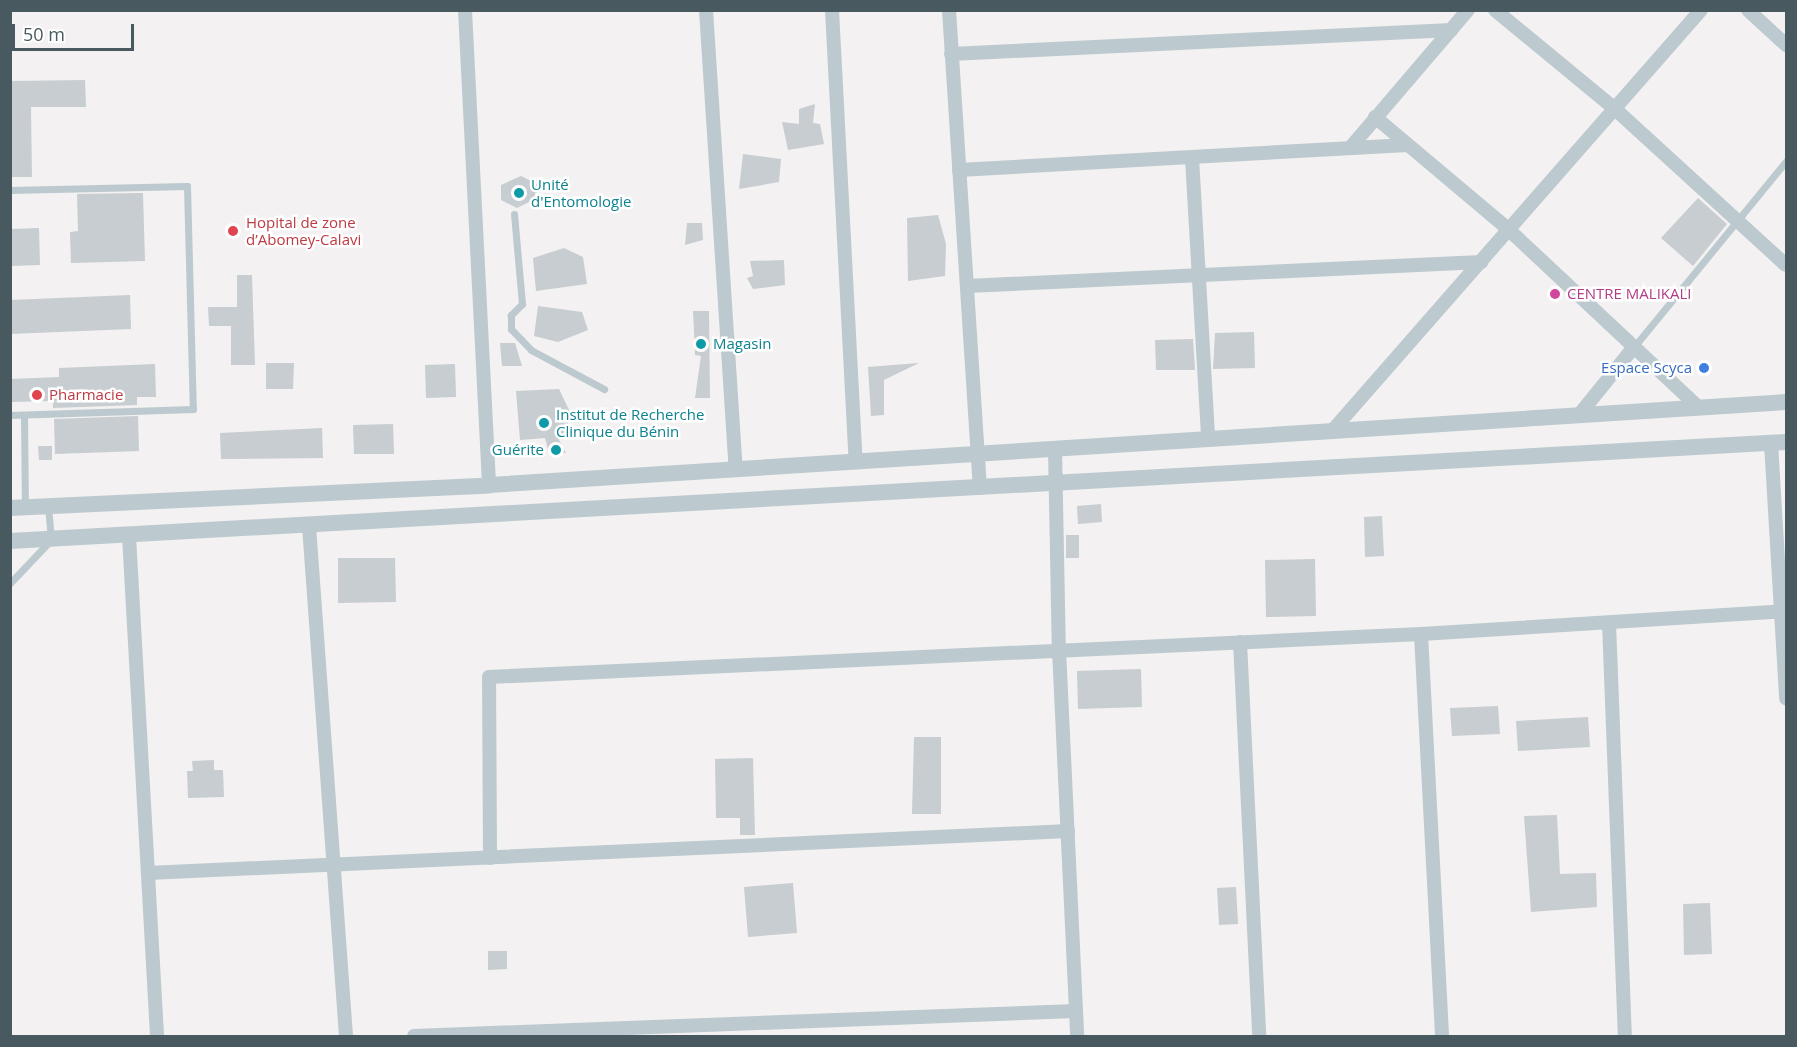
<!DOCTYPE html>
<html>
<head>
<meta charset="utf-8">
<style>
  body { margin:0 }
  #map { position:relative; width:1797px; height:1047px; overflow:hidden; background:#f3f1f1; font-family:"Open Sans",sans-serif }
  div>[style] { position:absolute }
  .building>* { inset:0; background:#c7cdd0 }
  .service>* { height:7px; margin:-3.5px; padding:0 3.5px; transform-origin:3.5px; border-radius:3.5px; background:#bcc9ce }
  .minor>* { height:14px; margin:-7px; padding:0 7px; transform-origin:7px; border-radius:7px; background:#bcc9ce }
  .tertiary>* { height:16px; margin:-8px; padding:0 8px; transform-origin:8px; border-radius:8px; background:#bcc9ce }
  .dots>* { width:16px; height:16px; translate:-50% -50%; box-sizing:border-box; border:3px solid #fff; border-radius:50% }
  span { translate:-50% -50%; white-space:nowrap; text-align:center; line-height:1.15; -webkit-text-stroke:5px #fff; paint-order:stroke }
  .culture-label { font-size:15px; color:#0d838f }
  .left { translate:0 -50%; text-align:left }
  .right { translate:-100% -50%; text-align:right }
  .health-label { font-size:15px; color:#be3a42 }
  .hotel-label { font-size:15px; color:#b23c85 }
  .shop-label { font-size:15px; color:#366cbe }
  .frame { position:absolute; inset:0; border:12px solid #48595f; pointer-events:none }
  .scale { position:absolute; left:12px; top:24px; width:122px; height:27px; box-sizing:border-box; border:3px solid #48595f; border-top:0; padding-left:8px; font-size:18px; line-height:21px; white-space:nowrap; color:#48595f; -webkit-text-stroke:4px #fff; paint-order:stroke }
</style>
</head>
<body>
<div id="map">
  <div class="building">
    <i style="clip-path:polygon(85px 80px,86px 107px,31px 107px,32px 177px,10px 177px,10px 81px)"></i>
    <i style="clip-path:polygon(815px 104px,813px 123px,820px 124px,824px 144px,788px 150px,782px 122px,799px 124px,799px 109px)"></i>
    <i style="clip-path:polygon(743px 154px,781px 159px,779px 182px,739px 189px)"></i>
    <i style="clip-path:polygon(521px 176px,541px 186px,531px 201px,517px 208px,501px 200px,501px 185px)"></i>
    <i style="clip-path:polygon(143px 193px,145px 261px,71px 263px,70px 232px,78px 231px,77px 194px)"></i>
    <i style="clip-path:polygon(1698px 198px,1727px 224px,1693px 266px,1661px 238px)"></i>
    <i style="clip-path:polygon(938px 215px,946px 244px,945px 276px,908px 281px,907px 218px)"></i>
    <i style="clip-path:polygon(687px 223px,702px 223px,703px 240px,685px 245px)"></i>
    <i style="clip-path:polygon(39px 228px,40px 265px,10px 266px,10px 229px)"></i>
    <i style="clip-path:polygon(564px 248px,583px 257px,587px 284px,536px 291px,533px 258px)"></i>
    <i style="clip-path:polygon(784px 260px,785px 285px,753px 289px,747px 278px,753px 276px,750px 261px)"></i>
    <i style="clip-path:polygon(237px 275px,252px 275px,255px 365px,231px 365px,231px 326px,209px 326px,208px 307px,237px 307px)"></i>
    <i style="clip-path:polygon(130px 295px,131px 329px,10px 334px,10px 300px)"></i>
    <i style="clip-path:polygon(538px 306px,582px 312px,588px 330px,558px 342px,534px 336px)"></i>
    <i style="clip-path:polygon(693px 311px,709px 311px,710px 398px,695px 398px,701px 356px,695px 355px)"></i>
    <i style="clip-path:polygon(1254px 332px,1255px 368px,1213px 369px,1215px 333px)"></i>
    <i style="clip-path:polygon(1193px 339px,1195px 370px,1156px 370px,1155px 340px)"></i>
    <i style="clip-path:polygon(500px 343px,515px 343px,522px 366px,502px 366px)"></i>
    <i style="clip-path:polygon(266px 363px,294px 363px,293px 389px,266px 389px)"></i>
    <i style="clip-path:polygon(919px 363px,884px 380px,884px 415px,871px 416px,868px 367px)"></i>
    <i style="clip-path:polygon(155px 364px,156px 397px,137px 397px,137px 405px,53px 408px,53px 401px,10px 402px,10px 379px,59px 377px,59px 368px)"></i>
    <i style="clip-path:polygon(455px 364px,456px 397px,426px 398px,425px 365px)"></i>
    <i style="clip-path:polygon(559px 389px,570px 412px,567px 433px,557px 436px,566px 453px,549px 453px,545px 438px,520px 440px,516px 391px)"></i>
    <i style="clip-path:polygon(138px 416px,139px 451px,55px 454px,54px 419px)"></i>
    <i style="clip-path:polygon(393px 424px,394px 454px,354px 454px,353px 425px)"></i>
    <i style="clip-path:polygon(322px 428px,323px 458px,221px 459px,220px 433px)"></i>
    <i style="clip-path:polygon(38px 446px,52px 446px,52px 460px,39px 460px)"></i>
    <i style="clip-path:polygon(1101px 504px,1102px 522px,1078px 524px,1077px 506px)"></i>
    <i style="clip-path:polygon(1382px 516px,1384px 556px,1365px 557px,1364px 517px)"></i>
    <i style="clip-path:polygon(1066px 535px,1079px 535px,1079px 558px,1066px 558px)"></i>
    <i style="clip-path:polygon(338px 558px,395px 558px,396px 602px,338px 603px)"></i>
    <i style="clip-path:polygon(1315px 559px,1316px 616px,1266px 617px,1265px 560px)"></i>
    <i style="clip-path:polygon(1141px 669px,1142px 707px,1078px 709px,1077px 671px)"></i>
    <i style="clip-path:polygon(1498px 706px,1500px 734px,1452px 736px,1450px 708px)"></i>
    <i style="clip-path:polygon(1588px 717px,1590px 747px,1518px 751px,1516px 721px)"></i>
    <i style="clip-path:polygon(914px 737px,941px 737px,941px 814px,912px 814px)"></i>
    <i style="clip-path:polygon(753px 758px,755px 835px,740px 835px,740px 818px,716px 818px,715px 759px)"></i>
    <i style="clip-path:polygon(214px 760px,214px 770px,223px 770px,224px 797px,188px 798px,187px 771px,193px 771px,192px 761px)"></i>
    <i style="clip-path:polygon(1557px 815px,1560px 874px,1596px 873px,1597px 907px,1531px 912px,1524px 816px)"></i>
    <i style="clip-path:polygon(793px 883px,797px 933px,748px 937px,744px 887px)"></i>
    <i style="clip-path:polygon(1236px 887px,1238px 924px,1219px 925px,1217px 888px)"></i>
    <i style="clip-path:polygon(1710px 903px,1712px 954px,1684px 955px,1683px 904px)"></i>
    <i style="clip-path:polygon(488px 951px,507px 951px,507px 969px,488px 970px)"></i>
  </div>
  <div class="service">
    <i style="left:10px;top:190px;width:177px;rotate:-1.3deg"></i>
    <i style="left:187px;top:186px;width:223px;rotate:88.5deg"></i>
    <i style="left:193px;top:409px;width:183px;rotate:178.1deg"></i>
    <i style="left:514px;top:214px;width:90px;rotate:84.9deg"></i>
    <i style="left:522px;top:304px;width:16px;rotate:135deg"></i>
    <i style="left:511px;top:315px;width:14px;rotate:90deg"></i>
    <i style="left:511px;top:329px;width:29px;rotate:46deg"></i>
    <i style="left:531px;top:350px;width:83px;rotate:28.1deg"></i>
    <i style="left:1633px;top:348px;width:242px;rotate:-50.7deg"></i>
    <i style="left:24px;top:415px;width:92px;rotate:89.4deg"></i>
    <i style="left:10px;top:583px;width:59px;rotate:-46.4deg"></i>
    <i style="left:51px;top:540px;width:34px;rotate:-95deg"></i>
  </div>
  <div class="minor">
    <i style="left:465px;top:10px;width:476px;rotate:87.1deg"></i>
    <i style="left:706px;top:10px;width:460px;rotate:86.3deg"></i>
    <i style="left:832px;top:10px;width:453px;rotate:87deg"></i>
    <i style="left:949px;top:10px;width:479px;rotate:86.3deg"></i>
    <i style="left:1495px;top:10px;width:156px;rotate:39.5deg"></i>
    <i style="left:1615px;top:109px;width:231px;rotate:42.4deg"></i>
    <i style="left:1748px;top:10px;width:52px;rotate:42.6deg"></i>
    <i style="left:951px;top:54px;width:501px;rotate:-2.75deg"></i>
    <i style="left:1375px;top:117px;width:175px;rotate:40.1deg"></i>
    <i style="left:1509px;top:230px;width:260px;rotate:43.1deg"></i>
    <i style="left:1350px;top:148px;width:182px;rotate:-49.5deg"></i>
    <i style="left:1192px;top:158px;width:281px;rotate:86.7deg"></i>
    <i style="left:959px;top:170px;width:449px;rotate:-3.2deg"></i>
    <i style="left:967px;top:286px;width:515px;rotate:-2.67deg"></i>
    <i style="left:1579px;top:415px;width:86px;rotate:-51.1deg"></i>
    <i style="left:1332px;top:431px;width:560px;rotate:-48.77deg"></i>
    <i style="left:1771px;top:443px;width:256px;rotate:86.6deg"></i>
    <i style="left:1055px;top:449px;width:201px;rotate:88.9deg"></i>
    <i style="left:1059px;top:650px;width:386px;rotate:87.3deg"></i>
    <i style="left:309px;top:526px;width:511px;rotate:85.85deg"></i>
    <i style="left:129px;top:536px;width:501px;rotate:86.79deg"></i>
    <i style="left:1609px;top:623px;width:413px;rotate:87.8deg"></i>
    <i style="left:1421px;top:634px;width:403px;rotate:87deg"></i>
    <i style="left:1240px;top:642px;width:394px;rotate:87.2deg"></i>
    <i style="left:490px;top:858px;width:181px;rotate:-90.3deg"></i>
    <i style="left:489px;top:677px;width:933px;rotate:-2.64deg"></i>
    <i style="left:1421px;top:634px;width:366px;rotate:-3.6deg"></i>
    <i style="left:148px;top:873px;width:921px;rotate:-2.61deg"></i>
    <i style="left:414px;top:1036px;width:662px;rotate:-2.16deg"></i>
  </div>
  <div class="tertiary">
    <i style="left:10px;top:508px;width:480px;rotate:-2.7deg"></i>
    <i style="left:489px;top:485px;width:1300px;rotate:-3.66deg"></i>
    <i style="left:10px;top:541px;width:1779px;rotate:-3.19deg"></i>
  </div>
  <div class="dots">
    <i style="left:519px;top:193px;background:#0f9aa8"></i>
    <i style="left:233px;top:231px;background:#e0444e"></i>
    <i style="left:1555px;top:294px;background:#d1479c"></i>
    <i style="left:701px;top:344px;background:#0f9aa8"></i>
    <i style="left:1704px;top:368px;background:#3f7fe0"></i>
    <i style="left:37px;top:395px;background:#e0444e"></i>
    <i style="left:544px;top:423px;background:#0f9aa8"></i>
    <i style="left:556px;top:450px;background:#0f9aa8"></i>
  </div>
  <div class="culture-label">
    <span class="left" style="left:531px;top:193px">Unité<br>d'Entomologie</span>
    <span class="left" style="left:713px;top:344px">Magasin</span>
    <span class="left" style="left:556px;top:423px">Institut de Recherche<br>Clinique du Bénin</span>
    <span class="right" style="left:544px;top:450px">Guérite</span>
  </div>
  <div class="health-label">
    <span class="left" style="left:246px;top:231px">Hopital de zone<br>d’Abomey-Calavi</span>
    <span class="left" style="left:49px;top:395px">Pharmacie</span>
  </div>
  <div class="hotel-label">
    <span class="left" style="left:1567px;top:294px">CENTRE MALIKALI</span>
  </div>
  <div class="shop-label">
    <span class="right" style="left:1692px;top:368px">Espace Scyca</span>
  </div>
  <div class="frame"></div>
  <div class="scale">50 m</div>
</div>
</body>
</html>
